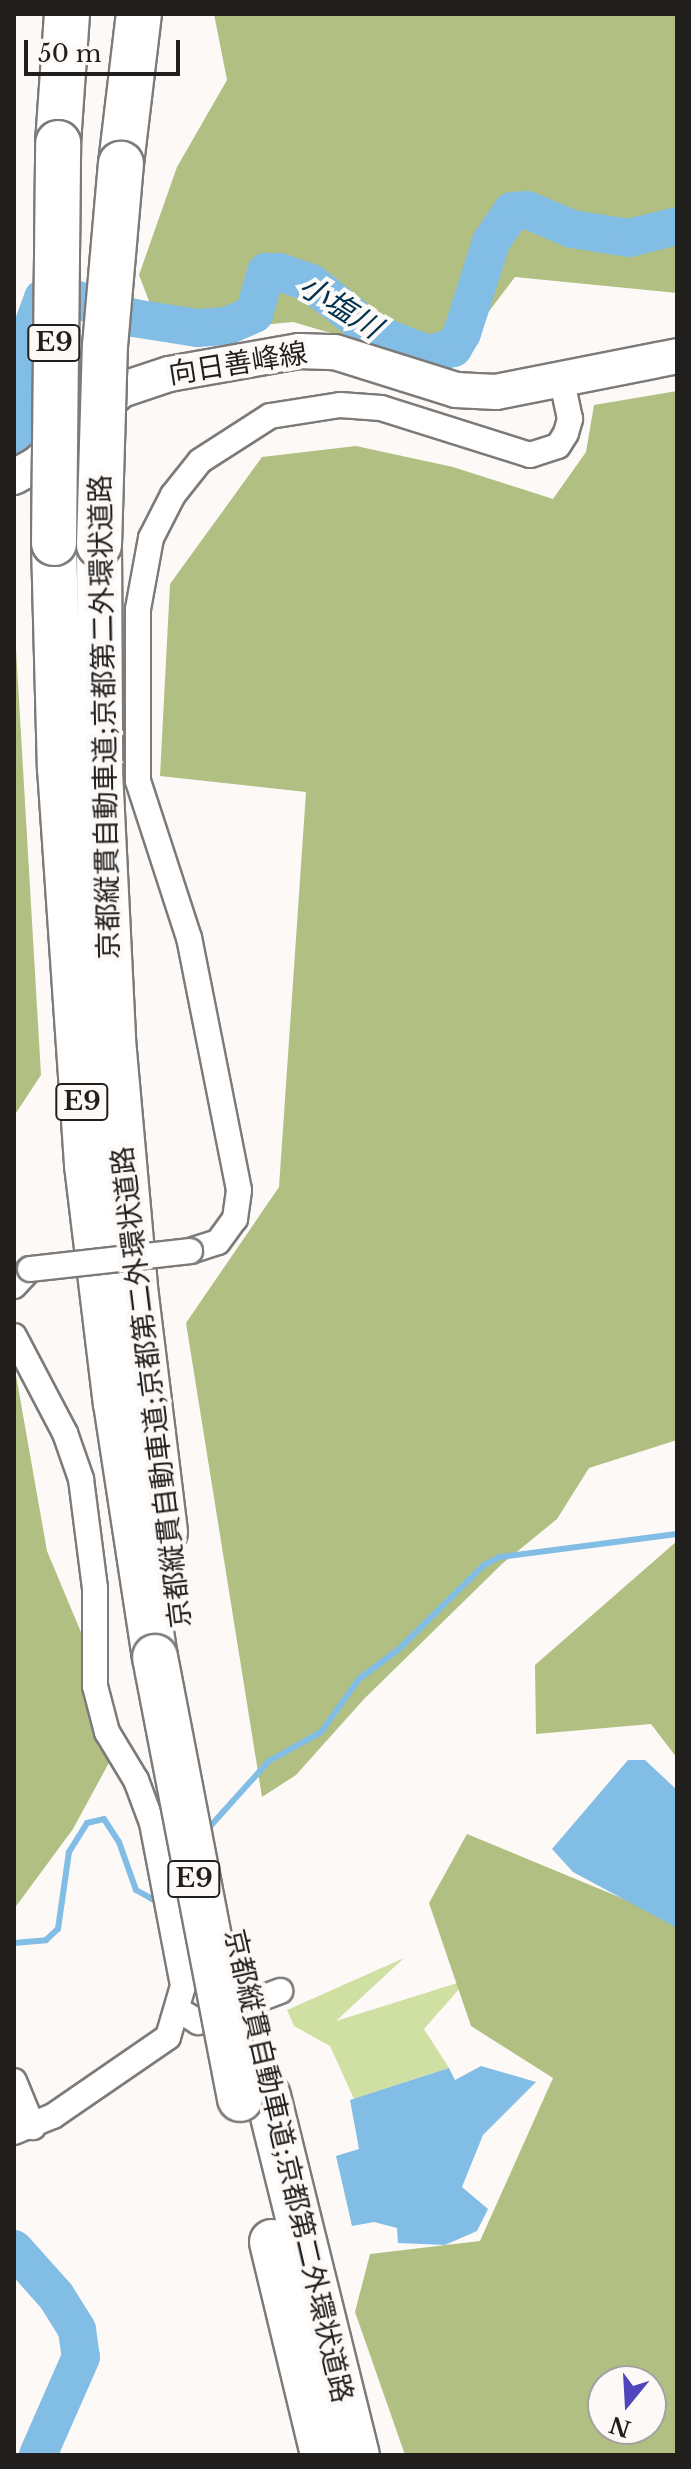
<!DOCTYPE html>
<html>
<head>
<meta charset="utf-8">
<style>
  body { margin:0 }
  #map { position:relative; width:691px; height:2469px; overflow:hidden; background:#fcf9f7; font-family:"Libre Baskerville","Noto Sans JP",serif }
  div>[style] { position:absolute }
  .green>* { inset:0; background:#d0dfa2 }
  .forest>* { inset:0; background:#b1c082 }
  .water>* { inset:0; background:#82bde5 }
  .stream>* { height:6px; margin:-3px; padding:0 3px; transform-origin:3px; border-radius:3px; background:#82bde5 }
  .river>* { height:38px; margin:-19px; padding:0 19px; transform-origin:19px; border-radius:19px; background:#82bde5 }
  .roads { filter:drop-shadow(2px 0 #7d7b79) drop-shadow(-2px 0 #7d7b79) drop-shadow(0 2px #7d7b79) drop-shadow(0 -2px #7d7b79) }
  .minor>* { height:24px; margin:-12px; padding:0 12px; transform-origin:12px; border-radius:12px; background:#fff }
  .secondary>* { height:34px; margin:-17px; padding:0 17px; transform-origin:17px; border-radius:17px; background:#fff }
  .motorway>* { height:44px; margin:-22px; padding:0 22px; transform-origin:22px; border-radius:22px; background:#fff }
  .bridges { filter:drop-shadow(2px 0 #7d7b79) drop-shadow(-2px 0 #7d7b79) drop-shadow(0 2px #7d7b79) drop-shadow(0 -2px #7d7b79) }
  .minor-bridge>* { height:24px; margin:-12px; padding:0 12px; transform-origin:12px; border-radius:12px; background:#fff }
  .motorway-bridge>* { height:44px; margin:-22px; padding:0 22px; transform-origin:22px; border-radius:22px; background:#fff }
  span { translate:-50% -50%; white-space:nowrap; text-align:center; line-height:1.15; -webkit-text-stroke:8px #fcf9f7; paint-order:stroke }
  .shield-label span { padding:2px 6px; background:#fcf9f7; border:2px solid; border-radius:6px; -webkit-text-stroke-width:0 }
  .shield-label { font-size:26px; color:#201f1e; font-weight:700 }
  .street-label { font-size:28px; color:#201f1e }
  .water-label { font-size:30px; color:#00314c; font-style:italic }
  .frame { position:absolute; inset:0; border:16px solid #201f1e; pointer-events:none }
  .north { position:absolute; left:587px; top:2365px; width:80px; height:80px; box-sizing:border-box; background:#fcf9f7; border:2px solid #a4a2a0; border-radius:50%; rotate:198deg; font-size:22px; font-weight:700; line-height:32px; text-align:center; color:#201f1e }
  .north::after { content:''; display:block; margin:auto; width:28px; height:36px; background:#4f46bc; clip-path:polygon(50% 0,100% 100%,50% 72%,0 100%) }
  .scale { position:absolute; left:24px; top:40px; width:156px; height:36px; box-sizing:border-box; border:4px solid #201f1e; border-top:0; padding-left:10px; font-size:24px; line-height:28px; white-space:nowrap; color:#201f1e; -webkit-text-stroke:6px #fcf9f7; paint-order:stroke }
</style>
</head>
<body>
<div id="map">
  <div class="green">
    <i style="clip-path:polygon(404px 1958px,336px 2021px,467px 1980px,424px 2029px,449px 2068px,354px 2099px,330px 2046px,294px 2026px,287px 2010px)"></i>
  </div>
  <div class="forest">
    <i style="clip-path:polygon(214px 14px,677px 14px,677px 293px,515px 277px,447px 367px,293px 322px,162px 335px,139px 275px,177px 167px,227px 80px)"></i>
    <i style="clip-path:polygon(677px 391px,677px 1440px,589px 1468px,557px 1519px,503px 1563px,364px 1699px,296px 1775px,262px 1797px,186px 1323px,279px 1187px,306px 792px,160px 776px,170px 584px,262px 457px,356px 446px,453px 467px,553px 499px,586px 452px,594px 405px)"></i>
    <i style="clip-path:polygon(14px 615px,41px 1075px,14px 1116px)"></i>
    <i style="clip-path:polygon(14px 1364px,47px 1551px,124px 1735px,73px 1829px,14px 1909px)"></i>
    <i style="clip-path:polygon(677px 1541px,677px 1758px,651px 1724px,536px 1734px,535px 1665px)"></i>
    <i style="clip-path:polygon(evenodd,467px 1834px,677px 1921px,677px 2455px,405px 2455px,355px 2312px,370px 2254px,480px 2241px,553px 2078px,471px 2026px,429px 1903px,467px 1834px,603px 2381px,651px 2381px,651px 2429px,603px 2429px,603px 2381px)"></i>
  </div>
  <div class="water">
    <i style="clip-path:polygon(628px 1760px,645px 1760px,677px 1790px,677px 1928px,573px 1872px,552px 1849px)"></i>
    <i style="clip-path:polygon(481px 2066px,536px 2082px,483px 2135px,462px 2187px,488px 2209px,477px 2231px,445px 2245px,398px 2243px,397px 2228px,374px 2222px,352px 2226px,336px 2156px,359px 2149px,350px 2100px,449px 2068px,455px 2080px)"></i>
  </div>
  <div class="stream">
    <i style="left:205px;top:1832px;width:96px;rotate:-48deg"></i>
    <i style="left:269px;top:1761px;width:60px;rotate:-29.1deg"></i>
    <i style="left:321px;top:1732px;width:65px;rotate:-54.4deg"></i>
    <i style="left:359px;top:1679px;width:50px;rotate:-36.9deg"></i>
    <i style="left:399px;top:1649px;width:120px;rotate:-44.7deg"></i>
    <i style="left:484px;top:1565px;width:18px;rotate:-27deg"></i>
    <i style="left:500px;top:1557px;width:178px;rotate:-7.4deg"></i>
    <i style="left:14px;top:1943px;width:32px;rotate:-5deg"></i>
    <i style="left:46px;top:1940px;width:16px;rotate:-43deg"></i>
    <i style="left:58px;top:1929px;width:78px;rotate:-81.9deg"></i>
    <i style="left:69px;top:1852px;width:34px;rotate:-58deg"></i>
    <i style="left:87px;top:1823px;width:17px;rotate:-13deg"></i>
    <i style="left:104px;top:1819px;width:27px;rotate:57deg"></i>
    <i style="left:119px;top:1842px;width:51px;rotate:70.5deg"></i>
    <i style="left:136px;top:1890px;width:18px;rotate:29deg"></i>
    <i style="left:152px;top:1899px;width:11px;rotate:-49deg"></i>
  </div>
  <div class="river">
    <i style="left:14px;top:440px;width:29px;rotate:-63deg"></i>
    <i style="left:27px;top:414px;width:94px;rotate:-85.1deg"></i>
    <i style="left:35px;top:320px;width:23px;rotate:-70deg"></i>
    <i style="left:43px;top:298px;width:12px;rotate:-31deg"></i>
    <i style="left:53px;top:292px;width:85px;rotate:17.8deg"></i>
    <i style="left:134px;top:318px;width:64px;rotate:9deg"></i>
    <i style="left:197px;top:328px;width:30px;rotate:-4deg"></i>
    <i style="left:227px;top:326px;width:30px;rotate:-24deg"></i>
    <i style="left:254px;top:314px;width:44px;rotate:-74.1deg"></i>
    <i style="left:266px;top:272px;width:13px"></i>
    <i style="left:279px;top:272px;width:34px;rotate:19deg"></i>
    <i style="left:311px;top:283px;width:80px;rotate:38.4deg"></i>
    <i style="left:374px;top:333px;width:57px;rotate:21.6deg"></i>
    <i style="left:427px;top:354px;width:27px;rotate:-13deg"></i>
    <i style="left:453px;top:348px;width:17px;rotate:-59deg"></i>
    <i style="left:462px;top:333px;width:96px;rotate:-72.3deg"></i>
    <i style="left:491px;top:242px;width:37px;rotate:-56deg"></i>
    <i style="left:512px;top:211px;width:15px;rotate:-4deg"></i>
    <i style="left:527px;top:210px;width:49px;rotate:22.9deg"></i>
    <i style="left:572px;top:229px;width:58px;rotate:9deg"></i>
    <i style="left:629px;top:238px;width:49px;rotate:-14deg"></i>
    <i style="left:14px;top:2249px;width:63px;rotate:48.2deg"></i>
    <i style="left:56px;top:2296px;width:40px;rotate:58deg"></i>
    <i style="left:77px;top:2330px;width:27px;rotate:82deg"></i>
    <i style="left:81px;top:2357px;width:107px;rotate:113.7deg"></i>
  </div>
  <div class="roads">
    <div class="minor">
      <i style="left:190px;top:1251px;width:29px;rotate:-18deg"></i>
      <i style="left:218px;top:1242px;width:29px;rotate:-54deg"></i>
      <i style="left:235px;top:1219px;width:29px;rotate:-82deg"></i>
      <i style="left:239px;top:1190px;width:257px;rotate:-101.2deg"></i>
      <i style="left:189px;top:938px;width:165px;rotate:-108deg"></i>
      <i style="left:138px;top:781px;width:172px;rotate:-90deg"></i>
      <i style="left:138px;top:609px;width:72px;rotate:-79.6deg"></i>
      <i style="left:151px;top:538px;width:48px;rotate:-62.9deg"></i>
      <i style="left:173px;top:495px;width:43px;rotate:-51.5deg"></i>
      <i style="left:200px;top:461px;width:83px;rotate:-32.7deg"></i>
      <i style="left:270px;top:416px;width:71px;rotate:-8.9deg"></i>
      <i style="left:340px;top:405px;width:41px;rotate:4.2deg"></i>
      <i style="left:381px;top:408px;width:156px;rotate:17.5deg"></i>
      <i style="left:530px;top:455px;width:29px;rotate:-18deg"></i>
      <i style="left:558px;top:446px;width:15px;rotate:-58deg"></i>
      <i style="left:566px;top:433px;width:15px;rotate:-74deg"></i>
      <i style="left:570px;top:419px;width:39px;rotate:-102deg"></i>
      <i style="left:14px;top:1286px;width:23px;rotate:-47deg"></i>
      <i style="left:14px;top:1336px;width:110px;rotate:62.3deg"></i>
      <i style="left:65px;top:1433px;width:49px;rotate:70.8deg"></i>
      <i style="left:81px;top:1479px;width:110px;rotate:82.7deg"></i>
      <i style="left:95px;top:1588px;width:98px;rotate:90deg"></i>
      <i style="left:95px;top:1686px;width:48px;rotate:75.4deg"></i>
      <i style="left:107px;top:1732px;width:56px;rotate:58.9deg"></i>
      <i style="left:136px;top:1780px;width:46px;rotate:69.6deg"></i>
      <i style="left:152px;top:1823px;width:166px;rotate:79.2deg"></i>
      <i style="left:183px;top:1986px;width:53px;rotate:106.4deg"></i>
      <i style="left:168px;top:2037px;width:140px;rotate:145.5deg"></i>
      <i style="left:53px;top:2116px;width:42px;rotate:157.7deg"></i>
      <i style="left:180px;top:2011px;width:21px;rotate:31deg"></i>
      <i style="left:198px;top:2022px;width:88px;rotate:-20.7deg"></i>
      <i style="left:14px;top:2081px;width:50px;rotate:67.6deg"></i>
    </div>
    <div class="secondary">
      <i style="left:14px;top:477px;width:25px;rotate:-29deg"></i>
      <i style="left:36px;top:465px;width:113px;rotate:-41.4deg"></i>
      <i style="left:121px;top:390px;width:51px;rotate:-18.4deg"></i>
      <i style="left:169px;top:374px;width:132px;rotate:-10deg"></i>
      <i style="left:299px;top:351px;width:36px;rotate:2deg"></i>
      <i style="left:335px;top:352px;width:127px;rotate:17.4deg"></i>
      <i style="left:456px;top:390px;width:40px;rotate:2.9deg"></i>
      <i style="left:496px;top:392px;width:185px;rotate:-11.2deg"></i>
    </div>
    <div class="motorway">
      <i style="left:58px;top:143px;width:129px;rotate:-86deg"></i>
      <i style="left:121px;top:164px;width:151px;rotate:-83.2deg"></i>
      <i style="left:54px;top:543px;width:225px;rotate:88.5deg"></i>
      <i style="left:60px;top:768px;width:398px;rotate:86.1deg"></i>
      <i style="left:87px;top:1165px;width:240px;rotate:83.1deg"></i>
      <i style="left:116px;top:1403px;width:257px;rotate:81.3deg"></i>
      <i style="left:99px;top:545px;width:226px;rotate:89.7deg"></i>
      <i style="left:100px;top:771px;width:269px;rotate:87.2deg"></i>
      <i style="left:113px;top:1040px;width:257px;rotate:84.9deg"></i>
      <i style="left:136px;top:1296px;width:238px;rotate:83deg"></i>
      <i style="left:268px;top:2096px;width:370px;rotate:76.1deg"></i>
      <i style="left:272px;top:2242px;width:219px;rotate:76.5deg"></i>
    </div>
  </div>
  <div class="bridges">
    <div class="minor-bridge">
      <i style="left:30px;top:1269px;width:161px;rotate:-6.4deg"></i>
    </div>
    <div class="motorway-bridge">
      <i style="left:54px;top:543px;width:400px;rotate:-89.4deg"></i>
      <i style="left:99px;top:545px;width:199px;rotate:-88.3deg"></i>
      <i style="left:105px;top:346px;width:183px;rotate:-85deg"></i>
      <i style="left:155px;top:1657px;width:450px;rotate:79.1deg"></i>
    </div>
  </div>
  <div class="shield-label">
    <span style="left:54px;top:343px">E9</span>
    <span style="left:82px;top:1102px">E9</span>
    <span style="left:194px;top:1879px">E9</span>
  </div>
  <div class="street-label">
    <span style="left:238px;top:364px;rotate:-9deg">向日善峰線</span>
    <span style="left:105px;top:717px;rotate:-91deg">京都縦貫自動車道;京都第二外環状道路</span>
    <span style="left:152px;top:1387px;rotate:-97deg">京都縦貫自動車道;京都第二外環状道路</span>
    <span style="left:288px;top:2166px;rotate:77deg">京都縦貫自動車道;京都第二外環状道路</span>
  </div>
  <div class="water-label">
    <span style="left:340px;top:307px;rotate:32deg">小塩川</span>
  </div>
  <div class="frame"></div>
  <div class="north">N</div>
  <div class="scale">50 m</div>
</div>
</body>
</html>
